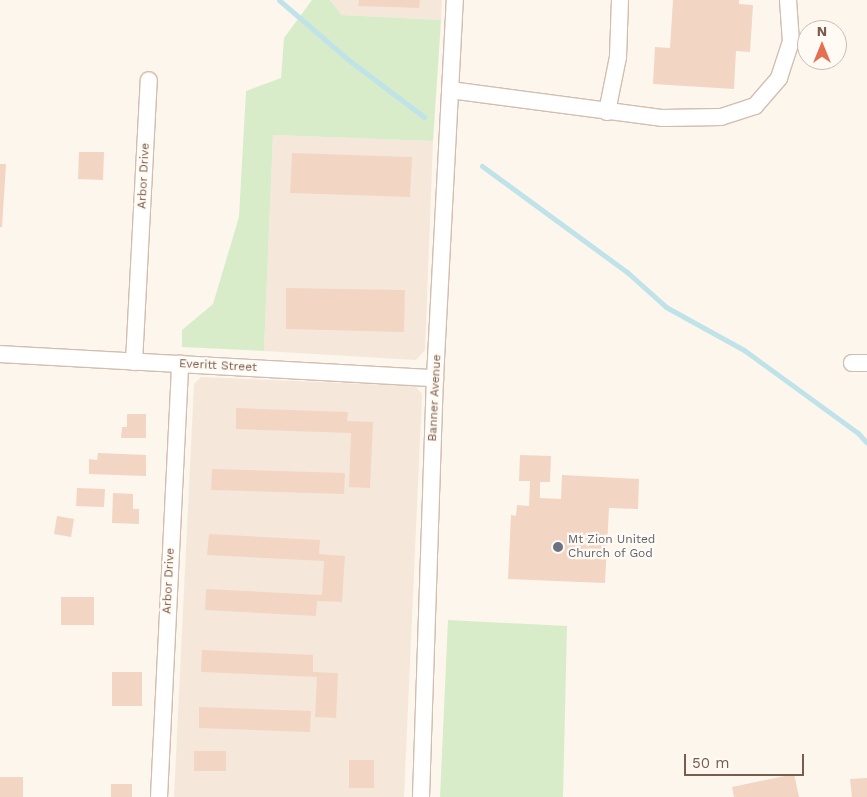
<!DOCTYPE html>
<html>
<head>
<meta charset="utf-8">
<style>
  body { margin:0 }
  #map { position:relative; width:867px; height:797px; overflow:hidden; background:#fdf6ec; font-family:"Work Sans",sans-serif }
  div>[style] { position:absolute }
  .residential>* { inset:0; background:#f5e8da }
  .green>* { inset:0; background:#d8ecc9 }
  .stream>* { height:5px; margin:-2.5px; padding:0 2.5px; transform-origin:2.5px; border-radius:2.5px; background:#bfe3e8 }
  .building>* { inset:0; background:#f3d5c3 }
  .roads { filter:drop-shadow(1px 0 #d1beb0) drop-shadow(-1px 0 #d1beb0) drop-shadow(0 1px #d1beb0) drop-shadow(0 -1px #d1beb0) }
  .minor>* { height:16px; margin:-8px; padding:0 8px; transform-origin:8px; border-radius:8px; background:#fff }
  .dots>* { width:14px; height:14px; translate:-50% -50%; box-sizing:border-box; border:2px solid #fffaf3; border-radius:50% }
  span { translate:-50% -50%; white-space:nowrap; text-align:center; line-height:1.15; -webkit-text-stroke:4.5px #fffaf3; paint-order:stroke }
  .street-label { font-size:12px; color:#7a5c4d }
  .worship-label { font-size:12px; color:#5b616d }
  .left { translate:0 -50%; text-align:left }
  .north { position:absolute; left:797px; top:20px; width:50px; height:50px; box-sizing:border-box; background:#fffaf3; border:1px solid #cabbb1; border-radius:50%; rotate:0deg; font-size:14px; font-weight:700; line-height:20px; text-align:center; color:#7a5c4d }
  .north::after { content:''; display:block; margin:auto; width:18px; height:22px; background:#e76f51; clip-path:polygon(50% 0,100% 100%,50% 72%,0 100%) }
  .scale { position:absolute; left:684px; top:754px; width:120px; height:22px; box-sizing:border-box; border:2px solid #7a5c4d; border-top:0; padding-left:6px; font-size:15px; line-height:18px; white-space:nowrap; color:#7a5c4d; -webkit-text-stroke:4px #fffaf3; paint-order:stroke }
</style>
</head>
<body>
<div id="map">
  <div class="residential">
    <i style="clip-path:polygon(330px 0,442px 0,441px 20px,342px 15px)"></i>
    <i style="clip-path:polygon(273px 135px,433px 141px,425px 350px,416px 360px,264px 351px)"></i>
    <i style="clip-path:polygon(201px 377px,415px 386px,422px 394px,404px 797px,174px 797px,194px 384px)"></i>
  </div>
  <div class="green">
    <i style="clip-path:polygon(312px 0,330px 0,342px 15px,441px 20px,433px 141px,273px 135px,264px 351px,182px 347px,182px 330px,213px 304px,239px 217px,246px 91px,281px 78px,284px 38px)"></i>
    <i style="clip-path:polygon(448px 620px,567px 626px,563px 797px,440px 797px)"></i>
  </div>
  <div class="stream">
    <i style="left:279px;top:0;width:94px;rotate:40.7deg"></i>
    <i style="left:350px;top:61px;width:93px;rotate:37.1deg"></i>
    <i style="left:482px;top:166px;width:180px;rotate:36.2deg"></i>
    <i style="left:627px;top:272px;width:52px;rotate:41.9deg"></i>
    <i style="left:666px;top:307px;width:89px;rotate:28.9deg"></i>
    <i style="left:744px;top:350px;width:141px;rotate:36.1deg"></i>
    <i style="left:858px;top:433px;width:13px;rotate:48deg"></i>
  </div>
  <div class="building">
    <i style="clip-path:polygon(359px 0,420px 0,419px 8px,358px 6px)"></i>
    <i style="clip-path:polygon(673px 0,739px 0,739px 4px,753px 5px,750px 52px,736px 51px,734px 89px,653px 84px,655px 47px,670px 48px)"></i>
    <i style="clip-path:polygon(79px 152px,104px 152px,103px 180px,78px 179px)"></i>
    <i style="clip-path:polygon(292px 153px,412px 157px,410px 197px,290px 193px)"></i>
    <i style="clip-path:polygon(0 164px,6px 164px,2px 227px,0 227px)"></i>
    <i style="clip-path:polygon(286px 288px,405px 290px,404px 332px,286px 329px)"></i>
    <i style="clip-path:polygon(236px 408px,348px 412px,347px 421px,373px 422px,370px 488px,349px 487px,351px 433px,236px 429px)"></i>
    <i style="clip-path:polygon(127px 414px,146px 414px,146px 438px,121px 438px,122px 427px,127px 427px)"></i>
    <i style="clip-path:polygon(98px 453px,146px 455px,146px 476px,89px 474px,89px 459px,97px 460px)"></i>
    <i style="clip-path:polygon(520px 455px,551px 456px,550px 482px,540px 482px,540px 498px,561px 499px,562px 475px,639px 479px,638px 509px,609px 508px,605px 583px,508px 579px,511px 515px,516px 516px,517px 505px,529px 506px,530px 481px,519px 481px)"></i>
    <i style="clip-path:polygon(212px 469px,345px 473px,344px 494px,211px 490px)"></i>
    <i style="clip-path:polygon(77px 488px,105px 489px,104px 507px,76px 506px)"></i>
    <i style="clip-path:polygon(113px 493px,133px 494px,133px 509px,139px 509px,139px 524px,112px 523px)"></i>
    <i style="clip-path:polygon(57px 516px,74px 519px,71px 537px,54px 534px)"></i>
    <i style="clip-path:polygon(209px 534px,320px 540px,319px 554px,345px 556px,342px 602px,317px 601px,316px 616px,205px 610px,206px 589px,322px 595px,324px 561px,207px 555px)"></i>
    <i style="clip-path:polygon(61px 597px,94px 597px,94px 625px,61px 625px)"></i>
    <i style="clip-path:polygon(202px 650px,313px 655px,313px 672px,338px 673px,336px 718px,315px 717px,317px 677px,201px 672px)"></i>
    <i style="clip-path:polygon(112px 672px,142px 672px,142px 706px,112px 706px)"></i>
    <i style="clip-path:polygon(199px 707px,311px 711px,310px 732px,199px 728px)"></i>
    <i style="clip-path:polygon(194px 751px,226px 751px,226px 771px,194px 771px)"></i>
    <i style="clip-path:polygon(349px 760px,374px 760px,374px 788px,349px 788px)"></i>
    <i style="clip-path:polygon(794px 774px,799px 797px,734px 797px,732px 787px)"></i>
    <i style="clip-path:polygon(0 777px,23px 777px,23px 797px,0 797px)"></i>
    <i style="clip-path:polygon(867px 778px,867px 797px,852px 797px,850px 779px)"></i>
    <i style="clip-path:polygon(111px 784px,132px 784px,132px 797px,111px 797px)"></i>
  </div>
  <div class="roads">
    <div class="minor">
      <i style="left:450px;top:90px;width:215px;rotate:7.5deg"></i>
      <i style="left:663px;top:118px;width:58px;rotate:-1deg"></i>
      <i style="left:721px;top:117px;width:36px;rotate:-18deg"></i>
      <i style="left:755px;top:106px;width:37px;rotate:-49deg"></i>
      <i style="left:779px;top:78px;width:38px;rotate:-72deg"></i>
      <i style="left:791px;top:42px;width:42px;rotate:-94.1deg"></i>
      <i style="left:607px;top:112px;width:56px;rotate:-78.7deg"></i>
      <i style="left:618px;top:57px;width:57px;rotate:-88deg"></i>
      <i style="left:0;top:354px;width:436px;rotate:3.2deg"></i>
      <i style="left:134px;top:362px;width:282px;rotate:-87deg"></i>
      <i style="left:852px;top:363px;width:15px"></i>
      <i style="left:159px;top:797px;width:434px;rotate:-87.2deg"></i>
      <i style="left:421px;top:797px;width:419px;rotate:-88.1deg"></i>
      <i style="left:435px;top:378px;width:379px;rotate:-87deg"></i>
    </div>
  </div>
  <div class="dots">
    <i style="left:558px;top:547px;background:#6b7280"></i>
  </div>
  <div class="street-label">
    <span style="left:144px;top:176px;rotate:-87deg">Arbor Drive</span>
    <span style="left:218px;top:366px;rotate:3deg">Everitt Street</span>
    <span style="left:435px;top:398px;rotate:-87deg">Banner Avenue</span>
    <span style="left:169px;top:581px;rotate:-87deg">Arbor Drive</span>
  </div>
  <div class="worship-label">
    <span class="left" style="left:568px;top:547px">Mt Zion United<br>Church of God</span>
  </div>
  <div class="north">N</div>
  <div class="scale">50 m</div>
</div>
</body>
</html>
